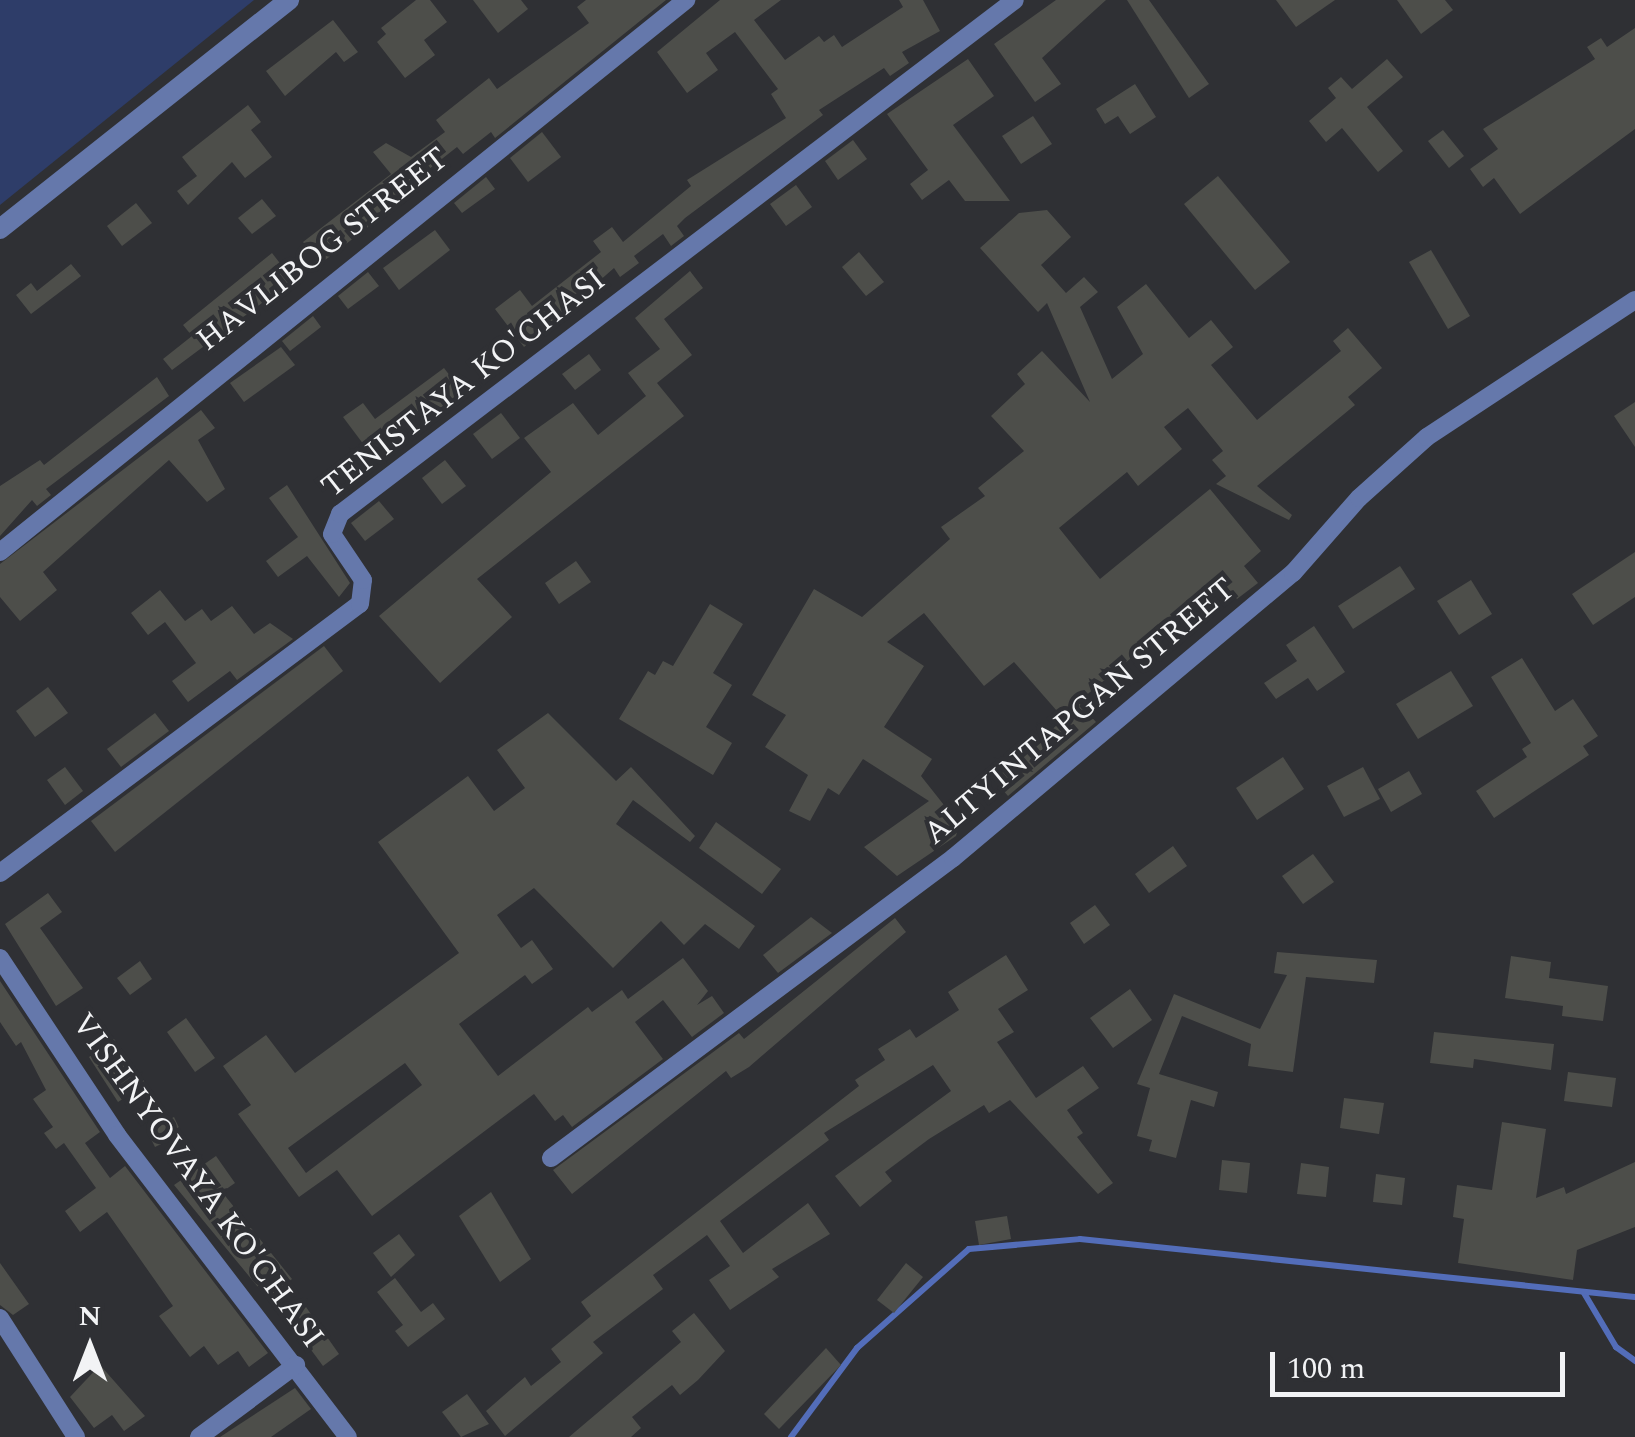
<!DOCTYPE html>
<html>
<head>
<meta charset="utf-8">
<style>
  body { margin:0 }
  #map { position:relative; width:1635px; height:1437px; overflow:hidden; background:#2f3034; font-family:Spectral,serif }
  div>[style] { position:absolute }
  .green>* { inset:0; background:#2e3d69 }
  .stream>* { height:6px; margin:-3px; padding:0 3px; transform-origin:3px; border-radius:3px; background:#536db9 }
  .building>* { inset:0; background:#4d4e4a }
  .minor>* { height:18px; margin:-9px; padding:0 9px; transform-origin:9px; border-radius:9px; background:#6578ab }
  .tertiary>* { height:20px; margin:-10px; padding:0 10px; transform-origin:10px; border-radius:10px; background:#6578ab }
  span { translate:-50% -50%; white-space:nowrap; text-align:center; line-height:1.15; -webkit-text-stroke:9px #2f3034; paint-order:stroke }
  .street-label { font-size:32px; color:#f2f3f5 }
  .north { position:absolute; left:40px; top:1297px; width:100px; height:100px; -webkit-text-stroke:8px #2f3034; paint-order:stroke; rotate:0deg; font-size:28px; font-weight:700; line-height:40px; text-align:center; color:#f2f3f5 }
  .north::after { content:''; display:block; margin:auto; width:35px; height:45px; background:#f2f3f5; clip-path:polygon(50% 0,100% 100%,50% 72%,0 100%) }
  .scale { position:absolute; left:1270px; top:1352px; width:295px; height:45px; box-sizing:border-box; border:5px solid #f2f3f5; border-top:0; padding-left:12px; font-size:30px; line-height:35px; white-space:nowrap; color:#f2f3f5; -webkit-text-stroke:8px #2f3034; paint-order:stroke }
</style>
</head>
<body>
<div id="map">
  <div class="green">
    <i style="clip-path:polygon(0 0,254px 0,0 205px)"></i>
  </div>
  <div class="stream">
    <i style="left:1584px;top:1293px;width:63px;rotate:59.3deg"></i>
    <i style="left:1616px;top:1347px;width:24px;rotate:36deg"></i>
    <i style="left:791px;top:1437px;width:111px;rotate:-53.4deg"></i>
    <i style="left:857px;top:1348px;width:149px;rotate:-41.5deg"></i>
    <i style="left:969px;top:1249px;width:111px;rotate:-5.1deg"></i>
    <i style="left:1080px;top:1239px;width:558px;rotate:5.97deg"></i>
  </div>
  <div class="building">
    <i style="clip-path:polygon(416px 0,430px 0,447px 22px,424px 40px,435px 55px,405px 78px,377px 42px,386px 34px,381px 28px)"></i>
    <i style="clip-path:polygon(473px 0,521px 0,528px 9px,498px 33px)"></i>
    <i style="clip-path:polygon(586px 0,666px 0,495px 138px,491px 132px,463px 154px,457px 147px,424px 173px,429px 180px,320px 264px,303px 242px,391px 174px,373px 152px,386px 143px,411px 157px,445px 132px,436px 120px,489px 78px,497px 89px,589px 23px,577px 7px)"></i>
    <i style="clip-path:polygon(720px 0,781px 0,754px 20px,785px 60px,819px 36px,824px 42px,834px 35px,842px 47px,903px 7px,899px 0,923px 0,940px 31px,902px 52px,909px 63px,890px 76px,884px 68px,819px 110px,823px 115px,685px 218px,677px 226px,684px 236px,671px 246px,663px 234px,634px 256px,639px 263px,620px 277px,614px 268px,524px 347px,495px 309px,520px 290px,532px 306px,601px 252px,593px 241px,612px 227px,623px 242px,691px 186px,687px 180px,786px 118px,771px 94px,778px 89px,735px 32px,706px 53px,718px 70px,687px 93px,657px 52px)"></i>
    <i style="clip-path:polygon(1056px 0,1106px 0,1042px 58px,1061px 84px,1035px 102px,994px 44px)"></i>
    <i style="clip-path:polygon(1127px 0,1149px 0,1209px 84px,1189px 98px)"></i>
    <i style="clip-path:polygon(1276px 0,1335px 0,1296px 27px)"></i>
    <i style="clip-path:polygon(1397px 0,1445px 0,1453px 10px,1421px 34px)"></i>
    <i style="clip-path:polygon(333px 20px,358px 52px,344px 62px,336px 52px,285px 96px,266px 71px)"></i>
    <i style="clip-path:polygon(1635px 28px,1635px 129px,1520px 214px,1494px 178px,1483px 187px,1470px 169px,1498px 149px,1483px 129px,1595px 59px,1587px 47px,1601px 38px,1607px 47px)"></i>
    <i style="clip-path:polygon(968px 59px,994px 96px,953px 125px,1010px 201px,965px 201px,949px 180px,922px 200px,910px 184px,928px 170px,887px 114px)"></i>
    <i style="clip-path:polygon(1387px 59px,1403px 77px,1367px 107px,1403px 151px,1378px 172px,1342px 128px,1326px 142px,1309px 121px,1336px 98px,1328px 88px,1341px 77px,1352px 89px)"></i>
    <i style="clip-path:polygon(1135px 84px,1156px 117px,1130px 134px,1118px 116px,1105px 124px,1096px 109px)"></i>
    <i style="clip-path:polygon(248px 105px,261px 122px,251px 130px,272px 157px,245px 178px,232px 162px,188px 205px,177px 191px,197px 176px,182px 157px)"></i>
    <i style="clip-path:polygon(1033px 116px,1052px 144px,1021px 164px,1002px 136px)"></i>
    <i style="clip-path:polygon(1443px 130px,1464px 156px,1449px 168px,1428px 141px)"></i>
    <i style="clip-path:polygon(542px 132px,561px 157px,528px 182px,510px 158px)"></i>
    <i style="clip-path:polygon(853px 140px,867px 159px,838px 180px,825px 161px)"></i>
    <i style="clip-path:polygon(1218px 176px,1290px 262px,1255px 290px,1184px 204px)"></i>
    <i style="clip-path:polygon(486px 177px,495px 189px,462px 213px,454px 203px)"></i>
    <i style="clip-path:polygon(796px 185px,812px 207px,786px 226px,770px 204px)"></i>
    <i style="clip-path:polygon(262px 199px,276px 216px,252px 234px,238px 218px)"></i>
    <i style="clip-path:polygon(136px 203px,152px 223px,122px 246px,107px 226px)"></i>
    <i style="clip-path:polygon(1047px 210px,1071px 237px,1041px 265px,1066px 293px,1084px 277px,1098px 292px,1080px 307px,1112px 379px,1143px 354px,1117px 307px,1146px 284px,1189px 338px,1211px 320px,1233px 347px,1211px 365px,1257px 420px,1341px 351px,1333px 341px,1348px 328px,1382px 368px,1348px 397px,1355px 405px,1257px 486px,1292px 515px,1289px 520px,1216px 484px,1226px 476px,1212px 460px,1223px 451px,1188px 408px,1164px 427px,1182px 449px,1138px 486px,1127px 472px,1059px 528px,1100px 579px,1210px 489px,1261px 551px,1244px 566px,1258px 583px,1237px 599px,1223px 582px,1078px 702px,1096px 722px,1008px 796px,994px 780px,1064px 719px,1014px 662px,984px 686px,924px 613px,887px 642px,924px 666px,884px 727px,932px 759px,921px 776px,959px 824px,956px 836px,897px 876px,864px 847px,929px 801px,863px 759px,839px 795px,828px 788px,810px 821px,789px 811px,808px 775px,765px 747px,786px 715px,752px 695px,814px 589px,862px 617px,950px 539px,941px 527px,985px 496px,978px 488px,1024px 451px,991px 416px,1025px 384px,1017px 374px,1042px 351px,1090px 402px,1047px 303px,1038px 312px,980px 248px,1019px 213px)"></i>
    <i style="clip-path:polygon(435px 230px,450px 250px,399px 290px,383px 268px)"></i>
    <i style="clip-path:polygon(1431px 250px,1470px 316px,1448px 329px,1409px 262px)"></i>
    <i style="clip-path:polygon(859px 252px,884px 282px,866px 296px,842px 267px)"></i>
    <i style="clip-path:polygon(272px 253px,293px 280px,172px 370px,163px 359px,192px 336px,183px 325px)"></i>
    <i style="clip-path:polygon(71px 264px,81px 276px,31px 314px,16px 295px,31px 283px,37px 291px)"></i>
    <i style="clip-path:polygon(690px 271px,703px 288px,664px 319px,692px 355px,657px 383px,684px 416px,477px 579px,512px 617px,440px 683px,379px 616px,551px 472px,524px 438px,573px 403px,598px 435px,646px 396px,628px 373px,660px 349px,635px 318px)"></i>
    <i style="clip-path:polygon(368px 272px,379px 286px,348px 309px,338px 296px)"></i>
    <i style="clip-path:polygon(313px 316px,321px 327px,290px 351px,282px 341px)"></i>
    <i style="clip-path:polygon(281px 347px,295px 365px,244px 402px,230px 383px)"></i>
    <i style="clip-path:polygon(589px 354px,601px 370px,575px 390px,562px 374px)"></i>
    <i style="clip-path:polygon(444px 368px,463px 393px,438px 411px,433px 403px,370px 453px,343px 417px,363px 403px,375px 419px)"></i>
    <i style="clip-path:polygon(157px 377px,169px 396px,46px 489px,51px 495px,37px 506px,32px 500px,0 536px,0 486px,40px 460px,44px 465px)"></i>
    <i style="clip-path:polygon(1635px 402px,1635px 447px,1614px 416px)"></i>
    <i style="clip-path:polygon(201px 410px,215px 428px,198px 440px,225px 489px,207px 502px,169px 460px,43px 572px,57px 590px,20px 621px,0 597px,0 564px)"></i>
    <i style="clip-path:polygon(501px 413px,520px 438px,492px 459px,473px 434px)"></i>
    <i style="clip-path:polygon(445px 460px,466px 486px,442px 504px,422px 478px)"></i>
    <i style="clip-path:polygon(287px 485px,350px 583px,339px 597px,307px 556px,278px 577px,266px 561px,298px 537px,269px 498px)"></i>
    <i style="clip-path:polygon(379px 501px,394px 519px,365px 541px,351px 523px)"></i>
    <i style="clip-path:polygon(1635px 552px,1635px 597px,1593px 625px,1572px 594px)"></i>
    <i style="clip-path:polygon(576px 561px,591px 582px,559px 604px,545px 583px)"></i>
    <i style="clip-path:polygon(1400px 566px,1415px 589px,1353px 629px,1338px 606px)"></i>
    <i style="clip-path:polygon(1471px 580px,1492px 614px,1459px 635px,1437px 601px)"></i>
    <i style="clip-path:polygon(160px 590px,185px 621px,202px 609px,211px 621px,232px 606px,254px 634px,270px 623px,293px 639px,237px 680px,230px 671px,188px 702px,172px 681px,196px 663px,165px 622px,148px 635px,131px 613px)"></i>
    <i style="clip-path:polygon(710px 604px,743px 624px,713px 673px,732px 685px,706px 727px,732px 743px,713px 775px,619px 719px,648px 671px,655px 675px,663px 661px,673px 666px)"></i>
    <i style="clip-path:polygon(1314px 626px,1345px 672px,1317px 691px,1308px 678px,1276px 699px,1264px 683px,1297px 661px,1286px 645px)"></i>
    <i style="clip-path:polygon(324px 646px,343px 671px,115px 852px,91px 821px)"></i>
    <i style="clip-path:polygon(1522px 658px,1555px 711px,1573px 699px,1598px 736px,1583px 746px,1589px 755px,1494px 818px,1476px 791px,1527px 757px,1522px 749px,1531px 743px,1491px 677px)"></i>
    <i style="clip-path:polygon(1451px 671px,1473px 706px,1418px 739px,1396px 704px)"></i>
    <i style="clip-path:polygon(48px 687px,68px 713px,35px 737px,16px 711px)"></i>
    <i style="clip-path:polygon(155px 713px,169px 731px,121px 767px,107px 749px)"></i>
    <i style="clip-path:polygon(evenodd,548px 713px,616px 781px,631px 767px,695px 836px,690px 842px,633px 800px,616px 824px,755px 926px,739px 949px,705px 924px,684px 945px,661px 921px,613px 968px,534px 888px,497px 915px,521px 948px,532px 940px,553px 969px,532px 984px,525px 975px,459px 1024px,498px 1076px,588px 1007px,592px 1012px,622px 990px,628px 999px,683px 958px,708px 991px,697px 1005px,712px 996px,724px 1013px,692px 1037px,663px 1000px,635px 1022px,663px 1059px,572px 1127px,563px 1115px,555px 1121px,534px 1094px,372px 1216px,337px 1170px,299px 1197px,238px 1114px,251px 1105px,223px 1066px,266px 1035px,295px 1073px,459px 953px,378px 842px,468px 776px,494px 811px,525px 788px,497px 750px,548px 713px,405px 1063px,422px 1085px,306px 1173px,288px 1148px,405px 1063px)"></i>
    <i style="clip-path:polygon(1283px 757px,1304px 789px,1257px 820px,1236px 788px)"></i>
    <i style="clip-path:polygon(65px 767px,83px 791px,65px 805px,47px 780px)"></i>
    <i style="clip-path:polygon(1363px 767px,1380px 799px,1344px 817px,1327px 786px)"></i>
    <i style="clip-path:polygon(1409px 771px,1422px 794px,1391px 812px,1378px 789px)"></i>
    <i style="clip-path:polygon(716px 822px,781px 869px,762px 894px,699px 848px)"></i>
    <i style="clip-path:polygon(1173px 846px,1187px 866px,1149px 893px,1135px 874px)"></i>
    <i style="clip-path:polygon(1313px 854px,1334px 882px,1303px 904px,1282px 876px)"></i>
    <i style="clip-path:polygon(48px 893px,62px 912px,40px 928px,83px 988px,56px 1006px,5px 924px)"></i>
    <i style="clip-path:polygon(1095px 905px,1110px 925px,1084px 944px,1070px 923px)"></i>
    <i style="clip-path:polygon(811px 917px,832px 933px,778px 973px,763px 955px)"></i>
    <i style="clip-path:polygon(895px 918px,906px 932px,749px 1067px,731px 1078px,726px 1071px,572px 1194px,553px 1170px,739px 1033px,744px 1039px)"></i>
    <i style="clip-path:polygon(1277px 952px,1377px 960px,1374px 983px,1306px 977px,1293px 1072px,1248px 1066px,1251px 1044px,1182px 1016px,1159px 1074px,1218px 1092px,1214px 1107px,1191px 1100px,1176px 1158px,1149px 1151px,1152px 1140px,1137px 1136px,1150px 1088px,1137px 1084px,1174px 994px,1260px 1029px,1287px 975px,1274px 973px)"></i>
    <i style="clip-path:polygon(1006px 955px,1028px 990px,998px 1009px,1014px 1032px,997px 1042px,1036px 1098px,1083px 1066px,1099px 1088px,1067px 1110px,1083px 1133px,1077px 1137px,1113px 1183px,1098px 1194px,1010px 1100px,989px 1113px,984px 1105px,929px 1139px,885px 1172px,892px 1181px,860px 1207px,835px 1176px,951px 1091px,933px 1065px,824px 1133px,829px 1140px,720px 1221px,743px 1253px,808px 1203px,830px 1234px,772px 1269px,779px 1277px,730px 1310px,709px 1280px,730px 1266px,707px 1235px,653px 1275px,663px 1289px,593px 1342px,603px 1353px,505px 1436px,486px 1411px,525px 1377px,531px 1386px,561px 1362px,551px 1349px,591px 1316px,581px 1302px,859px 1086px,855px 1080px,885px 1060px,878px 1049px,910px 1029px,916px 1038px,959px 1010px,948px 992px)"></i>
    <i style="clip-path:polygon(1511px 956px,1551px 962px,1549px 978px,1608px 986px,1603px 1021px,1562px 1016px,1563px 1006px,1505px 998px)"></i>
    <i style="clip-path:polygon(140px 961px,152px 979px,130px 995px,117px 978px)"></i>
    <i style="clip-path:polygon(0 981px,100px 1132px,85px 1143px,110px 1178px,125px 1166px,268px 1353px,249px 1367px,238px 1351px,218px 1365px,204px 1346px,190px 1357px,159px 1316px,173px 1306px,107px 1212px,80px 1232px,65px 1211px,96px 1188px,64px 1143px,56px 1149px,44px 1133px,53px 1127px,33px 1099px,46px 1090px,21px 1042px,16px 1046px,0 1022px)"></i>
    <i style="clip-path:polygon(1130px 989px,1152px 1020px,1113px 1048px,1090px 1018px)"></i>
    <i style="clip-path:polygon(186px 1018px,215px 1058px,195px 1072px,167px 1032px)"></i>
    <i style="clip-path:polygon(1434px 1032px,1554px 1044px,1551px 1070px,1474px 1059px,1473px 1068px,1430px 1063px)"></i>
    <i style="clip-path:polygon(114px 1039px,146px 1084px,118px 1102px,89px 1057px)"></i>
    <i style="clip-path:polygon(1568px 1072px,1616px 1078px,1612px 1107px,1564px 1101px)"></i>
    <i style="clip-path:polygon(1344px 1098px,1384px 1103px,1379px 1134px,1340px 1128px)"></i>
    <i style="clip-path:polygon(174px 1117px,182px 1134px,155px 1147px,147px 1131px)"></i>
    <i style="clip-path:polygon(1502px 1122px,1546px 1129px,1536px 1198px,1564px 1187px,1566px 1194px,1635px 1162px,1635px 1227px,1577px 1250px,1573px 1280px,1458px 1263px,1464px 1219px,1453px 1217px,1457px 1185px,1492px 1190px)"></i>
    <i style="clip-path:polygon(216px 1156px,235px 1183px,222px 1192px,292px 1279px,267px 1298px,174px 1185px)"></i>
    <i style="clip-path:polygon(1222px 1160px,1250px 1163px,1247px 1193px,1219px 1190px)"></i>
    <i style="clip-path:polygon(1301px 1163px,1329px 1167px,1326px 1197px,1297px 1194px)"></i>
    <i style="clip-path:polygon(1376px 1174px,1405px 1178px,1402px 1205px,1373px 1202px)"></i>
    <i style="clip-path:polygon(491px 1192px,531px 1259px,500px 1282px,459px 1216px)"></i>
    <i style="clip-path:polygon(1007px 1216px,1011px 1239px,979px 1245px,975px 1221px)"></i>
    <i style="clip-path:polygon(399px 1234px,415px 1255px,391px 1277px,373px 1253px)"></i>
    <i style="clip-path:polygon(0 1263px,29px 1304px,13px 1315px,0 1305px)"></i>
    <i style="clip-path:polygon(906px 1263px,923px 1277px,894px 1313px,877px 1300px)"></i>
    <i style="clip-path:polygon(395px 1278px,421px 1312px,433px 1303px,445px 1319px,408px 1347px,395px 1331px,403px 1325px,377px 1292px)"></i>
    <i style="clip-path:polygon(306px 1307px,339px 1354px,323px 1366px,289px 1320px)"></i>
    <i style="clip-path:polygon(694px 1313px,725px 1351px,698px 1380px,680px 1395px,672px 1385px,632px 1417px,641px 1428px,631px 1437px,569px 1437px,681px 1342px,672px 1331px)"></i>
    <i style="clip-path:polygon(826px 1348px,841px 1365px,779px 1429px,764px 1414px)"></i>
    <i style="clip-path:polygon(100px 1365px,145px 1416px,124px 1431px,112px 1415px,94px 1428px,70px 1397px)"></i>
    <i style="clip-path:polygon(295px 1388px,311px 1409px,271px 1437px,220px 1437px)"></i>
    <i style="clip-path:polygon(467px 1394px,489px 1424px,461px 1437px,442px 1412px)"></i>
  </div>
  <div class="minor">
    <i style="left:0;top:552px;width:881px;rotate:-38.82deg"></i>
    <i style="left:0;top:873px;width:449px;rotate:-36.8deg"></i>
    <i style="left:360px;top:604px;width:24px;rotate:-83deg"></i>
    <i style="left:363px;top:580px;width:55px;rotate:-124deg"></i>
    <i style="left:332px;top:534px;width:22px;rotate:-68deg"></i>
    <i style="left:340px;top:514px;width:848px;rotate:-37.29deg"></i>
    <i style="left:0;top:958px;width:212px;rotate:56.5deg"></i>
    <i style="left:117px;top:1135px;width:380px;rotate:52.6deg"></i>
    <i style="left:551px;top:1158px;width:502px;rotate:-36.73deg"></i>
    <i style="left:953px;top:858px;width:444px;rotate:-40deg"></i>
    <i style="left:1293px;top:573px;width:100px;rotate:-48.7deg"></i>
    <i style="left:1359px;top:498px;width:91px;rotate:-41.9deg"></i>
    <i style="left:1427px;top:437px;width:249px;rotate:-33.4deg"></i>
    <i style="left:0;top:1318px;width:141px;rotate:57.4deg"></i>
    <i style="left:199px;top:1437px;width:121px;rotate:-36.6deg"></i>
  </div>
  <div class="tertiary">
    <i style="left:0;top:229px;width:369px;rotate:-38.4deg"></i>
  </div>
  <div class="street-label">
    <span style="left:323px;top:250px;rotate:-38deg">HАVLIBOG STREET</span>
    <span style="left:464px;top:384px;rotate:-38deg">TENISTAYA KO'CHASI</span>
    <span style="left:1080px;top:712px;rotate:-40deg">ALTYINTAPGAN STREET</span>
    <span style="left:197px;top:1181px;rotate:54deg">VISHNYOVAYA KO'CHASI</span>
  </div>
  <div class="north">N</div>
  <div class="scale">100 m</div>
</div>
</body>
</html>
